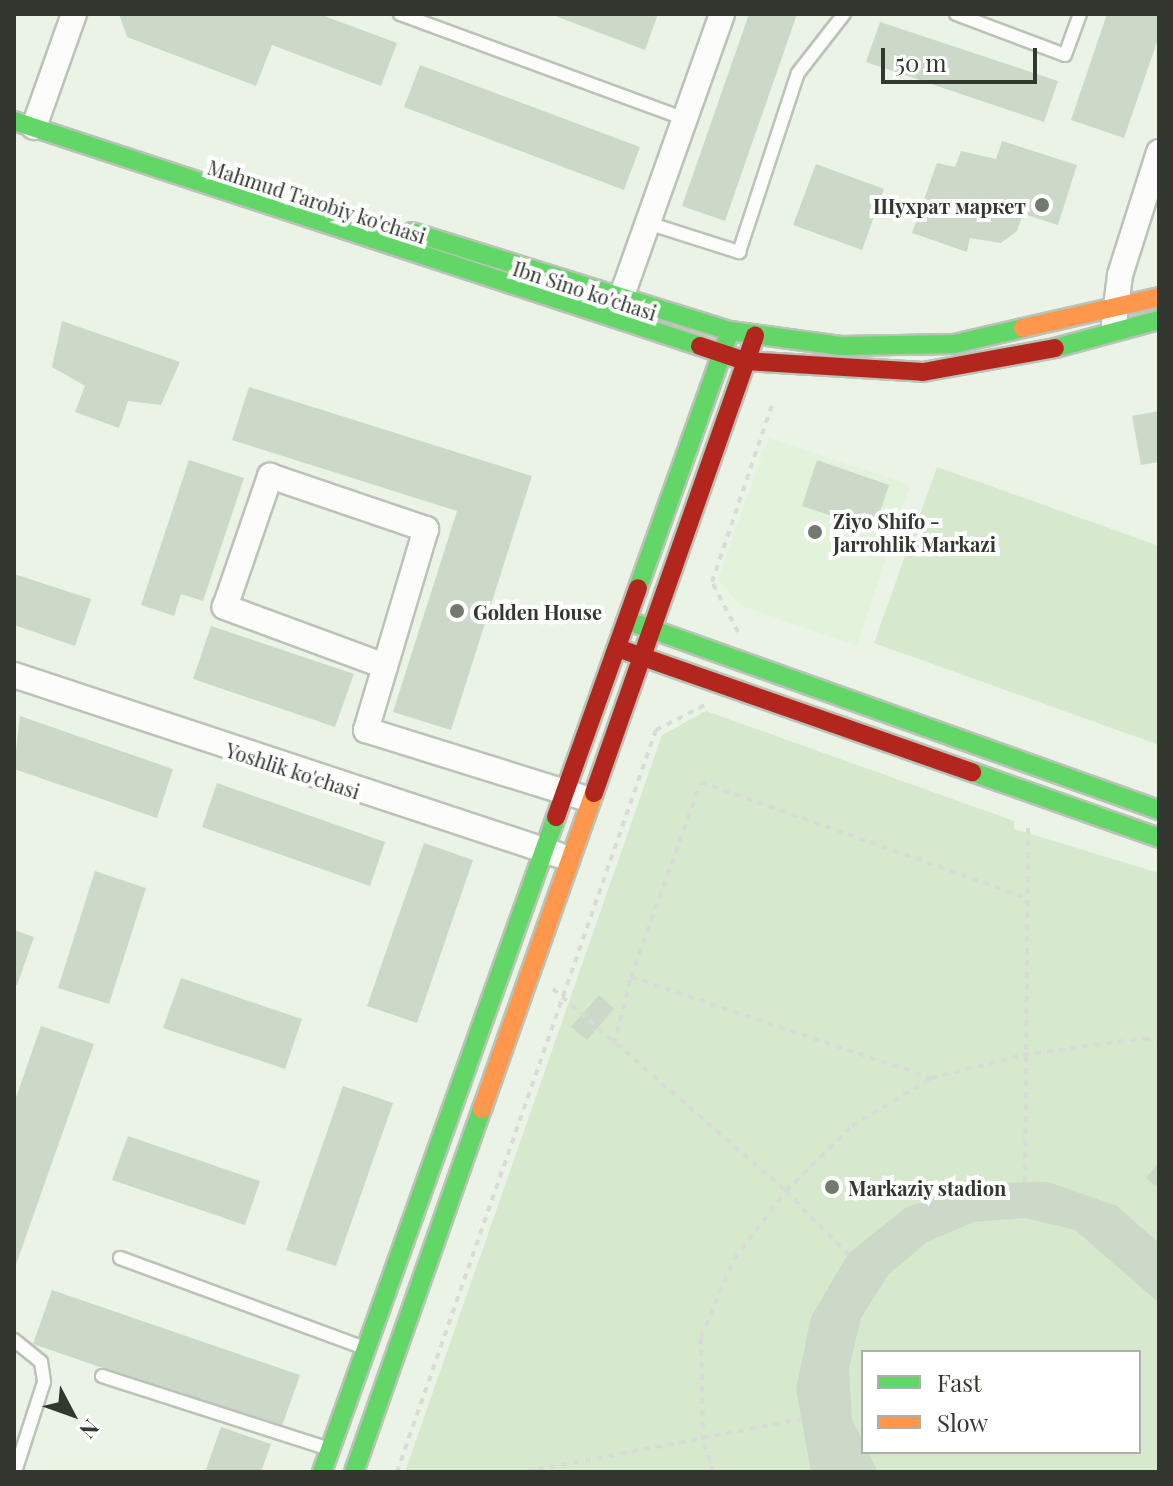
<!DOCTYPE html>
<html>
<head>
<meta charset="utf-8">
<style>
  body { margin:0 }
  #map { position:relative; width:1173px; height:1486px; overflow:hidden; background:#eaf3e6; font-family:"Playfair Display",serif }
  div>[style] { position:absolute }
  .built>* { inset:0; background:#e3f2db }
  .green>* { inset:0; background:#d6e9cd }
  .building>* { inset:0; background:#cdd9c8 }
  .path>* { height:4px; margin-top:-2px; transform-origin:0; background:repeating-linear-gradient(90deg,#d8dbd7 0 6px,transparent 0 12px) }
  .roads { filter:drop-shadow(2px 0 #bbc2b7) drop-shadow(-2px 0 #bbc2b7) drop-shadow(0 2px #bbc2b7) drop-shadow(0 -2px #bbc2b7) }
  .lane>* { height:12px; margin:-6px; padding:0 6px; transform-origin:6px; border-radius:6px; background:#fcfdfb }
  .street>* { height:24px; margin:-12px; padding:0 12px; transform-origin:12px; border-radius:12px; background:#fcfdfb }
  .fast>* { height:18px; margin:-9px; padding:0 9px; transform-origin:9px; border-radius:9px; background:#63d668 }
  .slow>* { height:18px; margin:-9px; padding:0 9px; transform-origin:9px; border-radius:9px; background:#ff974d }
  .jam>* { height:18px; margin:-9px; padding:0 9px; transform-origin:9px; border-radius:9px; background:#b3261e }
  .dots>* { width:22px; height:22px; translate:-50% -50%; box-sizing:border-box; border:4px solid #fff; border-radius:50% }
  span { translate:-50% -50%; white-space:nowrap; text-align:center; line-height:1.15; -webkit-text-stroke:8px #fff; paint-order:stroke }
  .street-label { font-size:20px; color:#32382f }
  .poi-label { font-size:20px; color:#32382f; font-weight:700 }
  .right { translate:-100% -50%; text-align:right }
  .left { translate:0 -50%; text-align:left }
  .frame { position:absolute; inset:0; border:16px solid #32382f; pointer-events:none }
  .legend { position:absolute; left:861px; top:1350px; width:280px; height:104px; box-sizing:border-box; background:#fff; border:2px solid #adafac; margin:0; padding:10px 14px; list-style:none; font-size:24px; color:#32382f }
  .legend li { display:flex; align-items:center; gap:16px; height:40px }
  .legend b { width:40px; border:2px solid #adafac }
  .north { position:absolute; left:32px; top:1374px; width:80px; height:80px; -webkit-text-stroke:6px #fff; paint-order:stroke; rotate:131deg; font-size:22px; font-weight:700; line-height:32px; text-align:center; color:#32382f }
  .north::after { content:''; display:block; margin:auto; width:28px; height:36px; background:#32382f; clip-path:polygon(50% 0,100% 100%,50% 72%,0 100%) }
  .scale { position:absolute; left:881px; top:48px; width:156px; height:36px; box-sizing:border-box; border:4px solid #32382f; border-top:0; padding-left:10px; font-size:24px; line-height:28px; white-space:nowrap; color:#32382f; -webkit-text-stroke:6px #fff; paint-order:stroke }
</style>
</head>
<body>
<div id="map">
  <div class="built">
    <i style="clip-path:polygon(768px 438px,910px 485px,857px 646px,739px 605px,718px 579px)"></i>
  </div>
  <div class="green">
    <i style="clip-path:polygon(937px 467px,1159px 546px,1159px 745px,874px 643px)"></i>
    <i style="clip-path:polygon(evenodd,706px 711px,1014px 821px,1014px 829px,1159px 873px,1159px 1472px,405px 1472px,662px 735px,706px 711px,863px 1352px,1139px 1352px,1139px 1452px,863px 1452px,863px 1352px)"></i>
  </div>
  <div class="building">
    <i style="clip-path:polygon(119px 14px,319px 14px,397px 43px,381px 86px,272px 45px,256px 86px,127px 37px)"></i>
    <i style="clip-path:polygon(550px 14px,658px 14px,645px 50px)"></i>
    <i style="clip-path:polygon(749px 14px,797px 14px,725px 221px,682px 206px)"></i>
    <i style="clip-path:polygon(1107px 14px,1159px 14px,1159px 36px,1124px 138px,1071px 120px)"></i>
    <i style="clip-path:polygon(880px 22px,1058px 81px,1044px 122px,866px 62px)"></i>
    <i style="clip-path:polygon(420px 65px,640px 147px,624px 190px,404px 107px)"></i>
    <i style="clip-path:polygon(1002px 141px,1077px 165px,1058px 225px,1023px 214px,1017px 231px,1001px 243px,970px 238px,967px 252px,912px 233px,937px 163px,955px 167px,961px 151px,996px 159px)"></i>
    <i style="clip-path:polygon(816px 164px,884px 189px,862px 250px,793px 225px)"></i>
    <i style="clip-path:polygon(62px 321px,180px 362px,161px 405px,128px 401px,119px 428px,75px 412px,85px 386px,52px 367px)"></i>
    <i style="clip-path:polygon(249px 387px,532px 476px,451px 730px,393px 712px,457px 511px,232px 440px)"></i>
    <i style="clip-path:polygon(1159px 411px,1159px 462px,1141px 465px,1132px 416px)"></i>
    <i style="clip-path:polygon(189px 460px,244px 478px,203px 601px,181px 594px,174px 616px,141px 605px)"></i>
    <i style="clip-path:polygon(817px 460px,889px 485px,874px 530px,802px 506px)"></i>
    <i style="clip-path:polygon(14px 574px,91px 599px,75px 646px,14px 625px)"></i>
    <i style="clip-path:polygon(211px 626px,354px 674px,335px 727px,193px 679px)"></i>
    <i style="clip-path:polygon(20px 716px,173px 769px,157px 818px,14px 769px)"></i>
    <i style="clip-path:polygon(217px 783px,385px 842px,370px 886px,202px 827px)"></i>
    <i style="clip-path:polygon(424px 843px,473px 860px,417px 1023px,367px 1006px)"></i>
    <i style="clip-path:polygon(95px 871px,146px 888px,109px 1004px,58px 988px)"></i>
    <i style="clip-path:polygon(14px 930px,34px 937px,17px 985px,14px 985px)"></i>
    <i style="clip-path:polygon(181px 978px,302px 1019px,285px 1069px,163px 1028px)"></i>
    <i style="clip-path:polygon(599px 995px,614px 1009px,587px 1040px,571px 1027px)"></i>
    <i style="clip-path:polygon(41px 1026px,94px 1044px,14px 1270px,14px 1103px)"></i>
    <i style="clip-path:polygon(343px 1086px,393px 1103px,336px 1266px,286px 1250px)"></i>
    <i style="clip-path:polygon(128px 1136px,260px 1181px,245px 1225px,112px 1180px)"></i>
    <i style="clip-path:polygon(1159px 1162px,1159px 1189px,1146px 1178px)"></i>
    <i style="clip-path:polygon(1048px 1182px,1117px 1206px,1159px 1243px,1159px 1303px,1075px 1230px,1025px 1218px,974px 1222px,927px 1242px,888px 1275px,861px 1318px,849px 1368px,852px 1419px,878px 1472px,811px 1472px,796px 1389px,811px 1317px,848px 1254px,905px 1208px,974px 1183px)"></i>
    <i style="clip-path:polygon(52px 1290px,300px 1375px,281px 1429px,33px 1344px)"></i>
    <i style="clip-path:polygon(221px 1427px,271px 1444px,261px 1472px,205px 1472px)"></i>
  </div>
  <div class="path">
    <i style="left:738px;top:632px;width:56px;rotate:-117.5deg"></i>
    <i style="left:712px;top:582px;width:190px;rotate:-71.3deg"></i>
    <i style="left:631px;top:977px;width:317px;rotate:18.6deg"></i>
    <i style="left:553px;top:989px;width:308px;rotate:40.9deg"></i>
    <i style="left:786px;top:1191px;width:88px;rotate:45.5deg"></i>
    <i style="left:614px;top:1044px;width:69px;rotate:-75.8deg"></i>
    <i style="left:631px;top:977px;width:207px;rotate:-70.3deg"></i>
    <i style="left:701px;top:782px;width:345px;rotate:19.6deg"></i>
    <i style="left:1025px;top:1182px;width:360px;rotate:-89.5deg"></i>
    <i style="left:397px;top:1472px;width:786px;rotate:-70.76deg"></i>
    <i style="left:656px;top:730px;width:55px;rotate:-27deg"></i>
    <i style="left:526px;top:1472px;width:279px;rotate:-10.9deg"></i>
    <i style="left:713px;top:1472px;width:34px;rotate:-107deg"></i>
    <i style="left:703px;top:1440px;width:103px;rotate:-91.1deg"></i>
    <i style="left:701px;top:1337px;width:85px;rotate:-67.1deg"></i>
    <i style="left:734px;top:1259px;width:86px;rotate:-52.6deg"></i>
    <i style="left:786px;top:1191px;width:93px;rotate:-44.6deg"></i>
    <i style="left:852px;top:1126px;width:92px;rotate:-31.3deg"></i>
    <i style="left:931px;top:1078px;width:95px;rotate:-14deg"></i>
    <i style="left:1023px;top:1055px;width:123px;rotate:-7.9deg"></i>
    <i style="left:1145px;top:1038px;width:15px;rotate:16deg"></i>
  </div>
  <div class="roads">
    <div class="lane">
      <i style="left:400px;top:14px;width:304px;rotate:20.2deg"></i>
      <i style="left:956px;top:14px;width:116px;rotate:20.6deg"></i>
      <i style="left:1065px;top:55px;width:44px;rotate:-69.9deg"></i>
      <i style="left:648px;top:223px;width:96px;rotate:17.7deg"></i>
      <i style="left:739px;top:252px;width:188px;rotate:-71.8deg"></i>
      <i style="left:798px;top:73px;width:75px;rotate:-52.1deg"></i>
      <i style="left:120px;top:1258px;width:261px;rotate:20.2deg"></i>
      <i style="left:14px;top:1340px;width:35px;rotate:39deg"></i>
      <i style="left:41px;top:1362px;width:20px;rotate:81deg"></i>
      <i style="left:44px;top:1382px;width:95px;rotate:107.9deg"></i>
      <i style="left:102px;top:1376px;width:238px;rotate:17.8deg"></i>
    </div>
    <div class="street">
      <i style="left:34px;top:127px;width:120px;rotate:-70.5deg"></i>
      <i style="left:616px;top:312px;width:316px;rotate:-70.4deg"></i>
      <i style="left:1114px;top:323px;width:48px;rotate:-82.9deg"></i>
      <i style="left:1120px;top:275px;width:129px;rotate:-72.4deg"></i>
      <i style="left:385px;top:666px;width:171px;rotate:-159.8deg"></i>
      <i style="left:225px;top:607px;width:139px;rotate:-71deg"></i>
      <i style="left:270px;top:476px;width:165px;rotate:18.8deg"></i>
      <i style="left:426px;top:529px;width:210px;rotate:106.6deg"></i>
      <i style="left:366px;top:730px;width:225px;rotate:17.3deg"></i>
      <i style="left:14px;top:675px;width:574px;rotate:18.28deg"></i>
    </div>
    <div class="fast">
      <i style="left:14px;top:121px;width:722px;rotate:18.16deg"></i>
      <i style="left:412px;top:232px;width:333px;rotate:17.3deg"></i>
      <i style="left:730px;top:331px;width:112px;rotate:7.7deg"></i>
      <i style="left:841px;top:346px;width:113px;rotate:-1deg"></i>
      <i style="left:954px;top:344px;width:71px;rotate:-13.1deg"></i>
      <i style="left:1055px;top:348px;width:108px;rotate:-15.1deg"></i>
      <i style="left:638px;top:588px;width:273px;rotate:-70.3deg"></i>
      <i style="left:634px;top:623px;width:557px;rotate:19.61deg"></i>
      <i style="left:972px;top:772px;width:198px;rotate:19.4deg"></i>
      <i style="left:322px;top:1472px;width:696px;rotate:-70.34deg"></i>
      <i style="left:354px;top:1472px;width:385px;rotate:-70.6deg"></i>
    </div>
    <div class="slow">
      <i style="left:1023px;top:328px;width:139px;rotate:-12.8deg"></i>
      <i style="left:482px;top:1109px;width:335px;rotate:-70.5deg"></i>
    </div>
    <div class="jam">
      <i style="left:700px;top:346px;width:47px;rotate:18.4deg"></i>
      <i style="left:745px;top:361px;width:178px;rotate:3.5deg"></i>
      <i style="left:923px;top:372px;width:134px;rotate:-10.3deg"></i>
      <i style="left:623px;top:650px;width:370px;rotate:19.3deg"></i>
      <i style="left:594px;top:793px;width:485px;rotate:-70.6deg"></i>
      <i style="left:556px;top:817px;width:243px;rotate:-70.3deg"></i>
    </div>
  </div>
  <div class="dots">
    <i style="left:1042px;top:205px;background:#72796f"></i>
    <i style="left:815px;top:532px;background:#72796f"></i>
    <i style="left:457px;top:611px;background:#72796f"></i>
    <i style="left:832px;top:1187px;background:#72796f"></i>
  </div>
  <div class="street-label">
    <span style="left:317px;top:201px;rotate:18deg">Mahmud Tarobiy ko'chasi</span>
    <span style="left:585px;top:290px;rotate:18deg">Ibn Sino ko'chasi</span>
    <span style="left:293px;top:770px;rotate:18deg">Yoshlik ko'chasi</span>
  </div>
  <div class="poi-label">
    <span class="right" style="left:1026px;top:205px">Шухрат маркет</span>
    <span class="left" style="left:833px;top:532px">Ziyo Shifo -<br>Jarrohlik Markazi</span>
    <span class="left" style="left:473px;top:611px">Golden House</span>
    <span class="left" style="left:848px;top:1187px">Markaziy stadion</span>
  </div>
  <div class="frame"></div>
  <ul class="legend">
  <li><b style="height:10px;background:#63d668"></b>Fast</li>
  <li><b style="height:10px;background:#ff974d"></b>Slow</li>
  </ul>
  <div class="north">N</div>
  <div class="scale">50 m</div>
</div>
</body>
</html>
